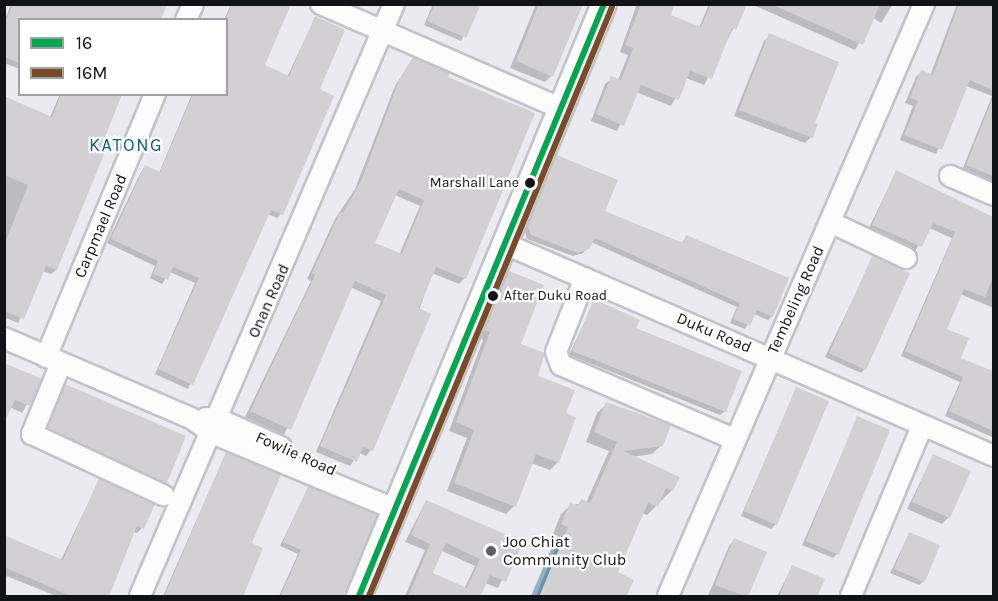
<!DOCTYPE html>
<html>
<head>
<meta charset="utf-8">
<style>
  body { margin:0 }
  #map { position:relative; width:998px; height:601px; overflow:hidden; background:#eaeaf0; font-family:Karla,sans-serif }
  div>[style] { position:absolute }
  .water>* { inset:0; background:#8eb3c9 }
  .shadow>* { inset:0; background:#0003 }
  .building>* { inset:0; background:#d2d0d3 }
  .roads { filter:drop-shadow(2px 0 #c2c3c8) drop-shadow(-2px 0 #c2c3c8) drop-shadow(0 2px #c2c3c8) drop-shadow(0 -2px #c2c3c8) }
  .minor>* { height:20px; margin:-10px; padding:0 10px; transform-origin:10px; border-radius:10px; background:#fcfcfd }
  .tertiary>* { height:24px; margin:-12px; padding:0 12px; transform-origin:12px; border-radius:12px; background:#fcfcfd }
  .bus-1>* { height:6px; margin:-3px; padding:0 3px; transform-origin:3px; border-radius:3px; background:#00a651 }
  .bus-2>* { height:6px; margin:-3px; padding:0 3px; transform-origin:3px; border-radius:3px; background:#7a4b2a }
  .dots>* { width:16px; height:16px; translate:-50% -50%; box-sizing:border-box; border:3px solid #fff; border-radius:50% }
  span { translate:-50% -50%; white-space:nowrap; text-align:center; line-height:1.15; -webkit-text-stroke:4.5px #fff; paint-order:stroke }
  .bus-label { font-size:14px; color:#121317 }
  .right { translate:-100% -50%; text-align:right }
  .left { translate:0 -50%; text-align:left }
  .street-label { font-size:16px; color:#121317 }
  .poi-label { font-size:16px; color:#121317 }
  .neighbourhood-label { font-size:18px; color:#135e78; letter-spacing:1.5px }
  .frame { position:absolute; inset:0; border:6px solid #121317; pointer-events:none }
  .legend { position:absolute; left:18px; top:18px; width:210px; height:78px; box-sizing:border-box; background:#fff; border:2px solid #a0a1a2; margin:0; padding:8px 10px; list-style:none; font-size:18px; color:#121317 }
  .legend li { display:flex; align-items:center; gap:12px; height:30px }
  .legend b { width:30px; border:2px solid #a0a1a2 }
</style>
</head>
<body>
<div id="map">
  <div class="water">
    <i style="clip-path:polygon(555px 540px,565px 544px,541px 596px,531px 596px)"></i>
  </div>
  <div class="shadow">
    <i style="clip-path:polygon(11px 4px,165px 4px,20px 20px,20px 69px,4px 63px,4px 22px)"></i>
    <i style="clip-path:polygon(231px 4px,287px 4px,263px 66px,287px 77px,315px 18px,318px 90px,281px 214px,277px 218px,268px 214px,188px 389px,155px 374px,195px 283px,170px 272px,162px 284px,150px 278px,155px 266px,107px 243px,141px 172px,145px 167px,159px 173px,192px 94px,226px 94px,224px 20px)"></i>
    <i style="clip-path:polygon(433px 4px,479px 4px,461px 41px,424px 25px)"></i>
    <i style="clip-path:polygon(536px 4px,581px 4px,551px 76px,545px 82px,510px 68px)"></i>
    <i style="clip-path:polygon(637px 4px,673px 4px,669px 16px,699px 28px,709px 4px,746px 4px,704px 85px,686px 78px,671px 106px,636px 92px,617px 131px,591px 121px,605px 84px,612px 78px,618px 80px,628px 55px,620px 52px)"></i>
    <i style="clip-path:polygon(751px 4px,893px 4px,881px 23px,873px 18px,855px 50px)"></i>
    <i style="clip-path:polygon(957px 4px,994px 4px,993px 183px,962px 170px,992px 96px,966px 86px,936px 154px,900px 140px,913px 106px,905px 103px,916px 77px,921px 72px,930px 76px)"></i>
    <i style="clip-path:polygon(770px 35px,813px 123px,811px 137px,805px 143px,734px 116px,764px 41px)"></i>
    <i style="clip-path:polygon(evenodd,413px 59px,465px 278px,459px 284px,432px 273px,371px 450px,366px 456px,359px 453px,350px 466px,316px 452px,381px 301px,350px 287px,284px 435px,245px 417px,311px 281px,307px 279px,335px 219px,355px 189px,395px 86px,413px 59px,395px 195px,420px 206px,399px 255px,373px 243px,395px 195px)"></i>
    <i style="clip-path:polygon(60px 94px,120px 94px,102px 141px,107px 142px,56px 270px,51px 274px,42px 271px,18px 323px,4px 317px,4px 97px,50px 117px)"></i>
    <i style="clip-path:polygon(557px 156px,603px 212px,681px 244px,686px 237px,772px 316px,768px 320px,754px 314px,745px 329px,730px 323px,737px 307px,591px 242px,583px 253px,573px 256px,527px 239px,525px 231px)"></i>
    <i style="clip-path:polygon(896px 172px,994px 218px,994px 308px,960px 294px,945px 330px,959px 358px,994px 372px,994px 438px,945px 416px,960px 382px,901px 356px,952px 238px,929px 228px,915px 251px,868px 230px)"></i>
    <i style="clip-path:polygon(873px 258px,865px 369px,861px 373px,825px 357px)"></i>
    <i style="clip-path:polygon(509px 272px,520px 345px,536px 377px,564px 414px,558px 462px,550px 470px,531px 463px,514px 506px,506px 514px,447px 491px,467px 438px,449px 431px,483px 340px,478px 338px,501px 281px)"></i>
    <i style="clip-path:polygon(595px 300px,634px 329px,725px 411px,720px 415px,569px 355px)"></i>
    <i style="clip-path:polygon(4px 364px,40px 380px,22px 413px,10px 407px)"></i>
    <i style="clip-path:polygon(66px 386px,184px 437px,161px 487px,44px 432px)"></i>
    <i style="clip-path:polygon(796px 389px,776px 524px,771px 529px,741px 516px)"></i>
    <i style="clip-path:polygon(607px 404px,662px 445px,652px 454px,632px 457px,672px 490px,647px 515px,642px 513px,616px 573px,624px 596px,536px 596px,560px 537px,553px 534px,561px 514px,571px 505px,586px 503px,609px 451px,586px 442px,597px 413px)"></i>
    <i style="clip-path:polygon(858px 418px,837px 554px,833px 558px,802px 545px)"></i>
    <i style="clip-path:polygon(226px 453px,250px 544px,241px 596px,163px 596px)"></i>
    <i style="clip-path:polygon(933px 456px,949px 517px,942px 524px,907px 509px)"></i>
    <i style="clip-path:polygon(99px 480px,142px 528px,137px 533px,133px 532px,107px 596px,56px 596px,4px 575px,4px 537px,61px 560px)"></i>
    <i style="clip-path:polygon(308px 488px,344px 596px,279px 596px,298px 554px,280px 546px)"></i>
    <i style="clip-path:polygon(evenodd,426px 501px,521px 542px,498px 588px,485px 583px,480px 596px,405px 596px,425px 550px,405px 542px,426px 501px,442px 551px,475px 566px,464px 589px,431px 574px,442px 551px)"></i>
    <i style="clip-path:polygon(909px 534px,924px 581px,919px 585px,890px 573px)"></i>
    <i style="clip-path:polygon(734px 540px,747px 596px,708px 596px,729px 546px)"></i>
    <i style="clip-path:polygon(792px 567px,816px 596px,777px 596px)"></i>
  </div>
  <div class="building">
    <i style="clip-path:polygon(13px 4px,167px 4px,161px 20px,20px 20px,20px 63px,4px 57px,4px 26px)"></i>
    <i style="clip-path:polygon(232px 4px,291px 4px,265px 65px,289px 76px,315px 16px,345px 30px,320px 89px,334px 96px,283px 215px,271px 210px,193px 385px,158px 369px,199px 278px,173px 267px,168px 280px,153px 274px,158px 261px,111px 239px,145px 165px,160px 172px,193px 94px,226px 94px,226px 18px)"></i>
    <i style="clip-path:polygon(435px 4px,481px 4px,466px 38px,427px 21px)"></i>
    <i style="clip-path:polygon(539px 4px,583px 4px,553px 77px,516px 61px)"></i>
    <i style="clip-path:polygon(641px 4px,675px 4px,671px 15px,701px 27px,711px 4px,747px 4px,736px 30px,732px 28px,712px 79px,690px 71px,679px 100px,641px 85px,624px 126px,596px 114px,611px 76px,621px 80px,633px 48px,625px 45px)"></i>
    <i style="clip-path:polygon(771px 4px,880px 4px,863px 45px)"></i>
    <i style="clip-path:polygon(959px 4px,993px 4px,993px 90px,970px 80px,942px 150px,904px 135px,918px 101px,910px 98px,921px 70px,933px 75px)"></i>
    <i style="clip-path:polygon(769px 33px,839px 62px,815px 123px,818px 124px,813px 138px,739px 110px)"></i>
    <i style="clip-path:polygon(evenodd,413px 57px,450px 73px,448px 77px,535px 113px,466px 279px,436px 267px,419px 308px,431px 314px,373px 451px,363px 447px,357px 462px,320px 446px,386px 295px,355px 281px,291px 430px,250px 411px,315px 275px,312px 273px,340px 212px,343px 213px,361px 181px,400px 78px,413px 57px,399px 189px,424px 200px,402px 254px,375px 243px,399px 189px)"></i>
    <i style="clip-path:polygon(61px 94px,122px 94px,104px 140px,109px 142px,57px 270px,46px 266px,24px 319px,4px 311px,4px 245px,28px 185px,4px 175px,4px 96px,52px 117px)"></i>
    <i style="clip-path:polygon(993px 97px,993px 176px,966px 165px)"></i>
    <i style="clip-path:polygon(557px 155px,618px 180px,605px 211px,683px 243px,686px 235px,789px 278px,773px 317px,757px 310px,750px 326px,733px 319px,740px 303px,595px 238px,589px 249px,578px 253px,531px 235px,528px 226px)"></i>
    <i style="clip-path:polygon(896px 170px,993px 217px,993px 277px,985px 297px,964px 289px,947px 329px,969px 338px,961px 358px,993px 371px,993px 431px,949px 411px,963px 377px,905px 351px,955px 232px,933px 223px,922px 247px,872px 225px)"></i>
    <i style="clip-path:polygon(872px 256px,910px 273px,866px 370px,829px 353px)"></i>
    <i style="clip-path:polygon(509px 271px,544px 285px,521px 344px,545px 353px,538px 376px,575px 390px,566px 413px,576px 417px,559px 463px,536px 454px,516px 507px,454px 483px,474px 430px,456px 422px,490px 332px,485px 330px)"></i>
    <i style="clip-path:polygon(594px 299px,640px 320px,636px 328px,742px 371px,726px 412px,572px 351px)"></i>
    <i style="clip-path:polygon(4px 363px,42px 379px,30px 406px,15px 400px,4px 423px)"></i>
    <i style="clip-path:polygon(65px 384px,186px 436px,167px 483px,47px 428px)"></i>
    <i style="clip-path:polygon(796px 387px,829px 401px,777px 525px,744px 511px)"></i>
    <i style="clip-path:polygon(606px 402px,671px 425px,663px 446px,623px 451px,680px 477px,673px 491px,666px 488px,658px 507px,648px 503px,618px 572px,634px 580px,626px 597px,539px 597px,568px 527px,561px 524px,570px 503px,578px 506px,581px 499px,590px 503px,617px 442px,594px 432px)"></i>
    <i style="clip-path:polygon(857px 416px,890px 430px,839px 555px,806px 541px)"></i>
    <i style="clip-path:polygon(226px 452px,281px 475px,252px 543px,263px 548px,243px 597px,164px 597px)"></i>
    <i style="clip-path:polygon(933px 454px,971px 471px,950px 518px,912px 502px)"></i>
    <i style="clip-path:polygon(99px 478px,155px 504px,144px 529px,137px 526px,109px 597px,73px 597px,4px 567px,4px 535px,63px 560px)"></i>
    <i style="clip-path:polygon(308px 486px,377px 515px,345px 597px,280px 597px,301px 550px,283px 542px)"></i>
    <i style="clip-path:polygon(evenodd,426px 500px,523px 542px,506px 582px,490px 575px,481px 595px,485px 597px,408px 597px,430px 544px,411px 535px,426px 500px,446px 543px,480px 559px,467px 588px,433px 573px,446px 543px)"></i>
    <i style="clip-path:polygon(909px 532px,940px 545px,925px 582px,894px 569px)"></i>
    <i style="clip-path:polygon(734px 538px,767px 552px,748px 597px,715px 585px)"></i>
    <i style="clip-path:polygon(792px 565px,825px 579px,817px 597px,779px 597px)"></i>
  </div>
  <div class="roads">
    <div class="minor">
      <i style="left:321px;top:4px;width:261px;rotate:23.5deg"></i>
      <i style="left:186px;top:20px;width:17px;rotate:-66deg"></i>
      <i style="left:950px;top:176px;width:48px;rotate:23.4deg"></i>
      <i style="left:832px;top:223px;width:82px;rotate:25.3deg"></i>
      <i style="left:503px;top:243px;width:535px;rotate:23.45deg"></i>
      <i style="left:585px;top:278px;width:79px;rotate:111.4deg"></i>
      <i style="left:556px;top:352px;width:14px;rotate:69deg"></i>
      <i style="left:561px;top:365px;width:188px;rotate:23.2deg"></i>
      <i style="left:4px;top:338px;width:203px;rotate:23.2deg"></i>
      <i style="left:191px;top:418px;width:26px;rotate:36deg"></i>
      <i style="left:212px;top:433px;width:198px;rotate:22.6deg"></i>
      <i style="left:46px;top:357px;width:285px;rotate:-67.5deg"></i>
      <i style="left:61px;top:363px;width:77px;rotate:112.2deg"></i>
      <i style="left:32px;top:434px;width:145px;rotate:25deg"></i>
      <i style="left:206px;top:418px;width:12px;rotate:5deg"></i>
      <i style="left:218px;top:419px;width:69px;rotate:24deg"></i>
      <i style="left:140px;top:596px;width:644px;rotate:-66.78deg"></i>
      <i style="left:668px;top:596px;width:645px;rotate:-66.61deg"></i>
      <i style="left:851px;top:596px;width:184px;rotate:-67.3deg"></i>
    </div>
    <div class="tertiary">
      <i style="left:359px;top:596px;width:641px;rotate:-67.52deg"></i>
    </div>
  </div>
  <div class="bus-1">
    <i style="left:359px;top:596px;width:641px;rotate:-67.52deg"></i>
  </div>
  <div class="bus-2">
    <i style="left:369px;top:596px;width:637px;rotate:-67.58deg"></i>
  </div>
  <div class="dots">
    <i style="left:530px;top:183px;background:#121317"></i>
    <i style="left:493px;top:296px;background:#121317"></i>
    <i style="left:491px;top:551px;background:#5e5e63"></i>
  </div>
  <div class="bus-label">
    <span class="right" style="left:519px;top:183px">Marshall Lane</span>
    <span class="left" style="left:504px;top:296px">After Duku Road</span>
  </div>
  <div class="street-label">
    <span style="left:101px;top:226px;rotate:-67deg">Carpmael Road</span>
    <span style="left:796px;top:300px;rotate:-66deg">Tembeling Road</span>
    <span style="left:269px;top:301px;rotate:-66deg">Onan Road</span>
    <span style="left:714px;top:333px;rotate:23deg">Duku Road</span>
    <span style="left:296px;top:454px;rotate:24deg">Fowlie Road</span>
  </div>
  <div class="poi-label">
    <span class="left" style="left:503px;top:551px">Joo Chiat<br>Community Club</span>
  </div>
  <div class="neighbourhood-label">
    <span style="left:126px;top:145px">KATONG</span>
  </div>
  <div class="frame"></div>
  <ul class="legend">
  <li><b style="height:8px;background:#00a651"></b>16</li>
  <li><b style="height:8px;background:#7a4b2a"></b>16M</li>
  </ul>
</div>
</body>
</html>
